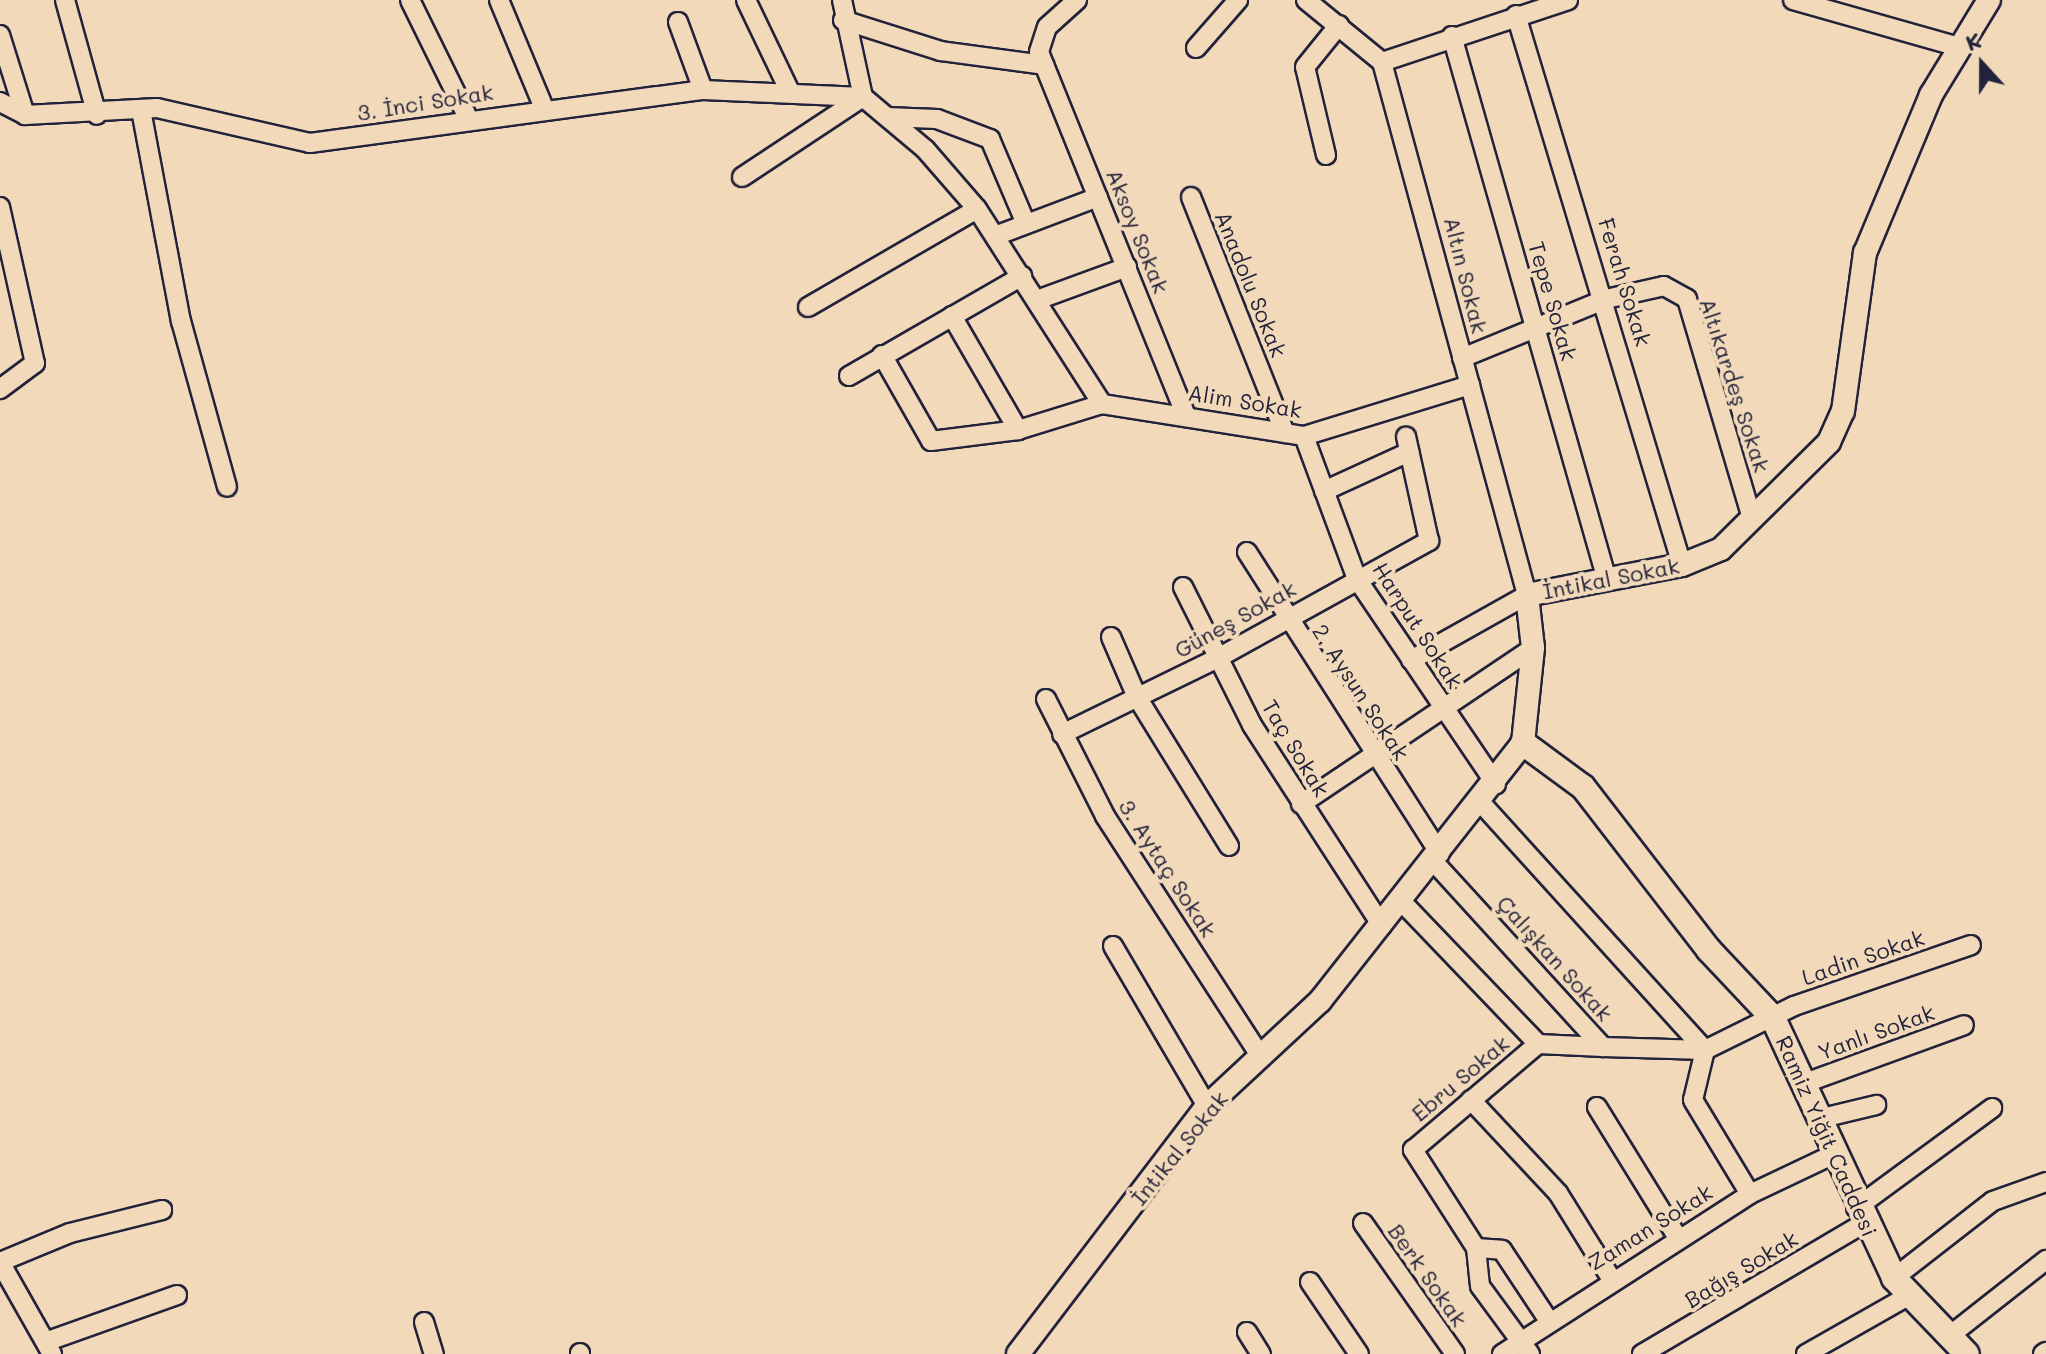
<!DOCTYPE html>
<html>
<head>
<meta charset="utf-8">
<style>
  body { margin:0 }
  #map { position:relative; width:2046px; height:1354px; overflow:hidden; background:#f2d9ba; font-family:Mali,sans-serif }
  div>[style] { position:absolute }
  .roads { filter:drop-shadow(2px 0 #22223b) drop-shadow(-2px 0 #22223b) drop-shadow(0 2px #22223b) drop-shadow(0 -2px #22223b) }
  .minor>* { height:18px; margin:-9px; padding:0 9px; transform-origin:9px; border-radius:9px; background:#f2d9ba }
  .tertiary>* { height:22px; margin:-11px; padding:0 11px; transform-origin:11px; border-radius:11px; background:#f2d9ba }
  .secondary>* { height:24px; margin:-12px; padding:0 12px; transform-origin:12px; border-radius:12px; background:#f2d9ba }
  span { translate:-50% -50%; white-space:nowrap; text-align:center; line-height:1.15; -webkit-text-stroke:8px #f2d9ba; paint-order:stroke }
  .street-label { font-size:22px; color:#22223b }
  .north { position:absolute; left:1942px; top:24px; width:80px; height:80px; -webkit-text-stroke:6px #f2d9ba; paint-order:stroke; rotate:339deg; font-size:22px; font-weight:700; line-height:32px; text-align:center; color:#22223b }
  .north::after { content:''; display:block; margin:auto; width:28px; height:36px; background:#22223b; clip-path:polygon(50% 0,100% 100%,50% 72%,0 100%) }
</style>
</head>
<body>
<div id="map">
  <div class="roads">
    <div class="minor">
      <i style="left:65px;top:0;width:119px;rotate:74.5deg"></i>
      <i style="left:410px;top:0;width:134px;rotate:63.8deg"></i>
      <i style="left:499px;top:0;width:117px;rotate:67.4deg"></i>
      <i style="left:746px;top:0;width:102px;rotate:64.4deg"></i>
      <i style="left:842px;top:0;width:99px;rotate:77.8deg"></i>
      <i style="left:863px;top:97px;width:81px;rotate:40deg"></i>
      <i style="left:925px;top:149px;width:79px;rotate:49.1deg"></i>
      <i style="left:977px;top:209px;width:232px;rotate:57.3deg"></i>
      <i style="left:1102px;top:404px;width:205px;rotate:9deg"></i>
      <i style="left:1304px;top:436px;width:174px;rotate:-17.1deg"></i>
      <i style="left:1077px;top:0;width:40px;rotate:138deg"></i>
      <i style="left:1047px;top:27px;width:26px;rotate:108deg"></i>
      <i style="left:1039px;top:52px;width:393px;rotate:68deg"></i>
      <i style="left:1306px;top:0;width:98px;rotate:39.2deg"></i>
      <i style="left:1382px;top:62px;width:552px;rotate:74.78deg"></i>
      <i style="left:1527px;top:595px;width:133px;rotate:150.7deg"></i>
      <i style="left:1793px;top:0;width:169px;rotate:15.8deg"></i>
      <i style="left:1516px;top:15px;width:575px;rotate:73.21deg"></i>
      <i style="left:843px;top:20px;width:103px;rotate:17.6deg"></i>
      <i style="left:941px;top:51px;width:104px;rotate:7.7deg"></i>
      <i style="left:678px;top:22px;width:72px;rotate:69.8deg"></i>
      <i style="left:0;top:35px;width:84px;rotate:72.6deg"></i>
      <i style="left:1452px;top:36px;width:566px;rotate:74.1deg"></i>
      <i style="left:1196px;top:48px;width:64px;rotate:-48.8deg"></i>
      <i style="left:1382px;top:62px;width:196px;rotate:-18.4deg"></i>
      <i style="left:0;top:102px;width:28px;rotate:27deg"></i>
      <i style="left:25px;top:115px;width:132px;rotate:-3deg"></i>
      <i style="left:157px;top:108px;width:157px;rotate:12.9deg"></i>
      <i style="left:310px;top:143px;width:397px;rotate:-7.7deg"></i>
      <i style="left:703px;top:90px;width:160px;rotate:2.5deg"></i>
      <i style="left:141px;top:110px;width:215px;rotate:79.3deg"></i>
      <i style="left:181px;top:321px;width:172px;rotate:74.5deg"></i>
      <i style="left:887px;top:117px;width:50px;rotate:2.3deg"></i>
      <i style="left:937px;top:119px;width:57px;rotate:20.7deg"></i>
      <i style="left:990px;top:139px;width:92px;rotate:67deg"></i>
      <i style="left:1326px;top:155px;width:90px;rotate:-103.4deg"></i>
      <i style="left:1305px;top:67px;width:54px;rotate:-51deg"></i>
      <i style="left:742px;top:177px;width:145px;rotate:-33.5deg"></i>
      <i style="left:1191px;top:197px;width:254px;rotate:68.3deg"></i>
      <i style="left:0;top:207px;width:160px;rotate:77.4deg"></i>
      <i style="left:35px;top:363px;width:44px;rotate:143.4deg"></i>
      <i style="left:995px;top:236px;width:110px;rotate:-20.7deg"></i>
      <i style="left:1037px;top:300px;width:96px;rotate:-20.1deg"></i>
      <i style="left:808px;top:307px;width:195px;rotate:-30.1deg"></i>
      <i style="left:952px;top:316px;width:132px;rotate:59.9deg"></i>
      <i style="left:882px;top:355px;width:99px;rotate:60.3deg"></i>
      <i style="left:931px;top:441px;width:88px;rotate:-7.2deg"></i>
      <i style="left:1018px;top:430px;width:88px;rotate:-17.2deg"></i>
      <i style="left:1462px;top:358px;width:156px;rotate:-22.3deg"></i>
      <i style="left:1606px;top:299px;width:59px;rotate:-12.6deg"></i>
      <i style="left:1664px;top:286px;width:26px;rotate:29deg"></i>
      <i style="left:1687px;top:299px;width:229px;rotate:73.5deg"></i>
      <i style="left:849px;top:376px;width:200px;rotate:-30deg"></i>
      <i style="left:1304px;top:436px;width:153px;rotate:69.7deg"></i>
      <i style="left:1357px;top:579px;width:248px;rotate:55.9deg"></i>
      <i style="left:1324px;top:491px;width:94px;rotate:-24.6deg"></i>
      <i style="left:1247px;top:552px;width:358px;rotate:57.4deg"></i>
      <i style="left:1183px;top:587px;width:154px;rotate:63.4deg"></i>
      <i style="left:1252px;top:725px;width:239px;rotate:57.1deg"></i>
      <i style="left:1111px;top:637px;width:65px;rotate:66.6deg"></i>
      <i style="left:1137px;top:697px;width:175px;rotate:58.3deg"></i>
      <i style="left:1046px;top:699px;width:131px;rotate:63.2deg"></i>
      <i style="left:1105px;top:816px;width:287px;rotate:57.1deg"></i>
      <i style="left:1062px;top:734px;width:171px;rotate:-26deg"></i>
      <i style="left:1216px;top:659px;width:244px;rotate:-29deg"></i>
      <i style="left:1429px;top:541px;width:107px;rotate:-102.4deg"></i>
      <i style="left:1301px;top:804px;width:280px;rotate:-33.9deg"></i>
      <i style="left:1482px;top:804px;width:332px;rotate:47.8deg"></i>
      <i style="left:1705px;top:1050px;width:51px;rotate:103.5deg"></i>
      <i style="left:1693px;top:1100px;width:110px;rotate:58.8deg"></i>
      <i style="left:1434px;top:862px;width:251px;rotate:47.6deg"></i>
      <i style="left:1603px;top:1047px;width:102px;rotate:1.7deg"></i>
      <i style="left:1705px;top:1050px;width:99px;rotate:-26.3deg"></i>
      <i style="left:1794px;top:1006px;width:187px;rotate:-19deg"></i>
      <i style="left:1402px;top:902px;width:197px;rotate:46.2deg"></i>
      <i style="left:1538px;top:1044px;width:65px;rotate:2.6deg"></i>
      <i style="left:1113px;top:946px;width:186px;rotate:59.6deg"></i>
      <i style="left:1805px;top:1083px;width:169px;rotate:-20deg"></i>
      <i style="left:1471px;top:1100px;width:127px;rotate:46.9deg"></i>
      <i style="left:1558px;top:1193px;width:100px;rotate:58.1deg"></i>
      <i style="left:1597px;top:1107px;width:154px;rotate:58.3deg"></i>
      <i style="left:1818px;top:1119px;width:60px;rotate:-13.6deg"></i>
      <i style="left:1856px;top:1208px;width:169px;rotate:-36.3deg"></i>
      <i style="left:1363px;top:1223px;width:160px;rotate:54.9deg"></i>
      <i style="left:1476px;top:1248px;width:26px;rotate:4deg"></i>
      <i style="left:1502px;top:1250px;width:85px;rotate:56.5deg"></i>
      <i style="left:1894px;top:1278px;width:125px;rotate:-37.9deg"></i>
      <i style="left:1993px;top:1201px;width:56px;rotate:-19.7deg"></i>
      <i style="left:1310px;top:1282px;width:87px;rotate:55.8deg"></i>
      <i style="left:424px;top:1322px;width:34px;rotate:73deg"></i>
      <i style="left:1247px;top:1332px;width:26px;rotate:58deg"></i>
      <i style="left:1948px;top:1337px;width:125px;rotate:-38.2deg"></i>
      <i style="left:48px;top:1341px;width:137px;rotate:-19.6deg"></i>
      <i style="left:52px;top:1354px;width:106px;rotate:-119.5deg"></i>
      <i style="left:0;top:1262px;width:76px;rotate:-22.5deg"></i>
      <i style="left:70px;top:1233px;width:95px;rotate:-14deg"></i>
      <i style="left:580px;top:1354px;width:1px;rotate:-90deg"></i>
      <i style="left:1502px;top:1354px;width:295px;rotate:-32.8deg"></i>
      <i style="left:1750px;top:1194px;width:91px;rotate:-25.4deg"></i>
      <i style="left:1530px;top:1354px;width:84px;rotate:-126.3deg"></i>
      <i style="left:1480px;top:1286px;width:38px;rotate:-96deg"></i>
      <i style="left:1476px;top:1248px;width:117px;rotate:-122.7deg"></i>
      <i style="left:1413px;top:1150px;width:164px;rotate:-40.3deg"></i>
      <i style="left:1642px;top:1354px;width:258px;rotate:-30.5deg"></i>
      <i style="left:1806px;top:1354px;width:120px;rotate:-29.6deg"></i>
      <i style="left:2043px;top:1354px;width:4px;rotate:-34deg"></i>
    </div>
    <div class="tertiary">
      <i style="left:1018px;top:1354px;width:312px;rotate:-52.7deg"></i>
      <i style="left:1207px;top:1106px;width:154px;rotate:-42.9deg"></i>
      <i style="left:1320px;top:1001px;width:328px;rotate:-51.8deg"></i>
      <i style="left:1523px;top:743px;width:96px;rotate:-84deg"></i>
      <i style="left:1533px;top:648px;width:53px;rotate:-96.5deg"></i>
      <i style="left:1527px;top:595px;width:158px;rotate:-11deg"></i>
      <i style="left:1682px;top:565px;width:42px;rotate:-22.3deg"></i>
      <i style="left:1721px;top:549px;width:152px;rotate:-44.7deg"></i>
      <i style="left:1829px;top:442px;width:34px;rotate:-66deg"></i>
      <i style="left:1843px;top:411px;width:160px;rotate:-82.1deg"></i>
      <i style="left:1865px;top:253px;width:171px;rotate:-67.3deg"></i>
      <i style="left:1931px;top:95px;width:111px;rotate:-58.6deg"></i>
    </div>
    <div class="secondary">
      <i style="left:1523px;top:743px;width:74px;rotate:36.3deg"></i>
      <i style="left:1583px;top:787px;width:206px;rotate:52.3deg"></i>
      <i style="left:1709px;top:950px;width:93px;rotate:46.7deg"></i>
      <i style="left:1773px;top:1018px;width:287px;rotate:65deg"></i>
      <i style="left:1894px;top:1278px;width:105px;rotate:46.2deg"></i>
    </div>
  </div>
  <div class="street-label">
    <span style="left:425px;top:102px;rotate:-9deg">3. İnci Sokak</span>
    <span style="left:1138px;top:231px;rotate:68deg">Aksoy Sokak</span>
    <span style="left:1466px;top:275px;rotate:76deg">Altın Sokak</span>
    <span style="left:1625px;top:282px;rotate:73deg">Ferah Sokak</span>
    <span style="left:1251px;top:284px;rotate:68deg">Anadolu Sokak</span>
    <span style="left:1553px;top:301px;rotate:74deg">Tepe Sokak</span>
    <span style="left:1735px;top:385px;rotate:72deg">Altıkardeş Sokak</span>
    <span style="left:1245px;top:401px;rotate:9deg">Alim Sokak</span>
    <span style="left:1611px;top:578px;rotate:-11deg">İntikal Sokak</span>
    <span style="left:1235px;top:619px;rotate:-29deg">Güneş Sokak</span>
    <span style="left:1418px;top:625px;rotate:57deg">Harput Sokak</span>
    <span style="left:1361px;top:692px;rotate:57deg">2. Aysun Sokak</span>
    <span style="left:1296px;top:748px;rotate:59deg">Taç Sokak</span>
    <span style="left:1168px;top:868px;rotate:57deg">3. Aytaç Sokak</span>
    <span style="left:1863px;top:957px;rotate:-19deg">Ladin Sokak</span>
    <span style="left:1555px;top:958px;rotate:48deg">Çalışkan Sokak</span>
    <span style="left:1876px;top:1032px;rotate:-20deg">Yanlı Sokak</span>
    <span style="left:1460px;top:1078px;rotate:-40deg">Ebru Sokak</span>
    <span style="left:1827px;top:1136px;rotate:66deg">Ramiz Yiğit Caddesi</span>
    <span style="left:1179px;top:1148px;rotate:-51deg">İntikal Sokak</span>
    <span style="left:1650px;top:1227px;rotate:-32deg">Zaman Sokak</span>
    <span style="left:1741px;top:1269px;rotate:-31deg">Bağış Sokak</span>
    <span style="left:1428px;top:1275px;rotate:55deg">Berk Sokak</span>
  </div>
  <div class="north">K</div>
</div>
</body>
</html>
